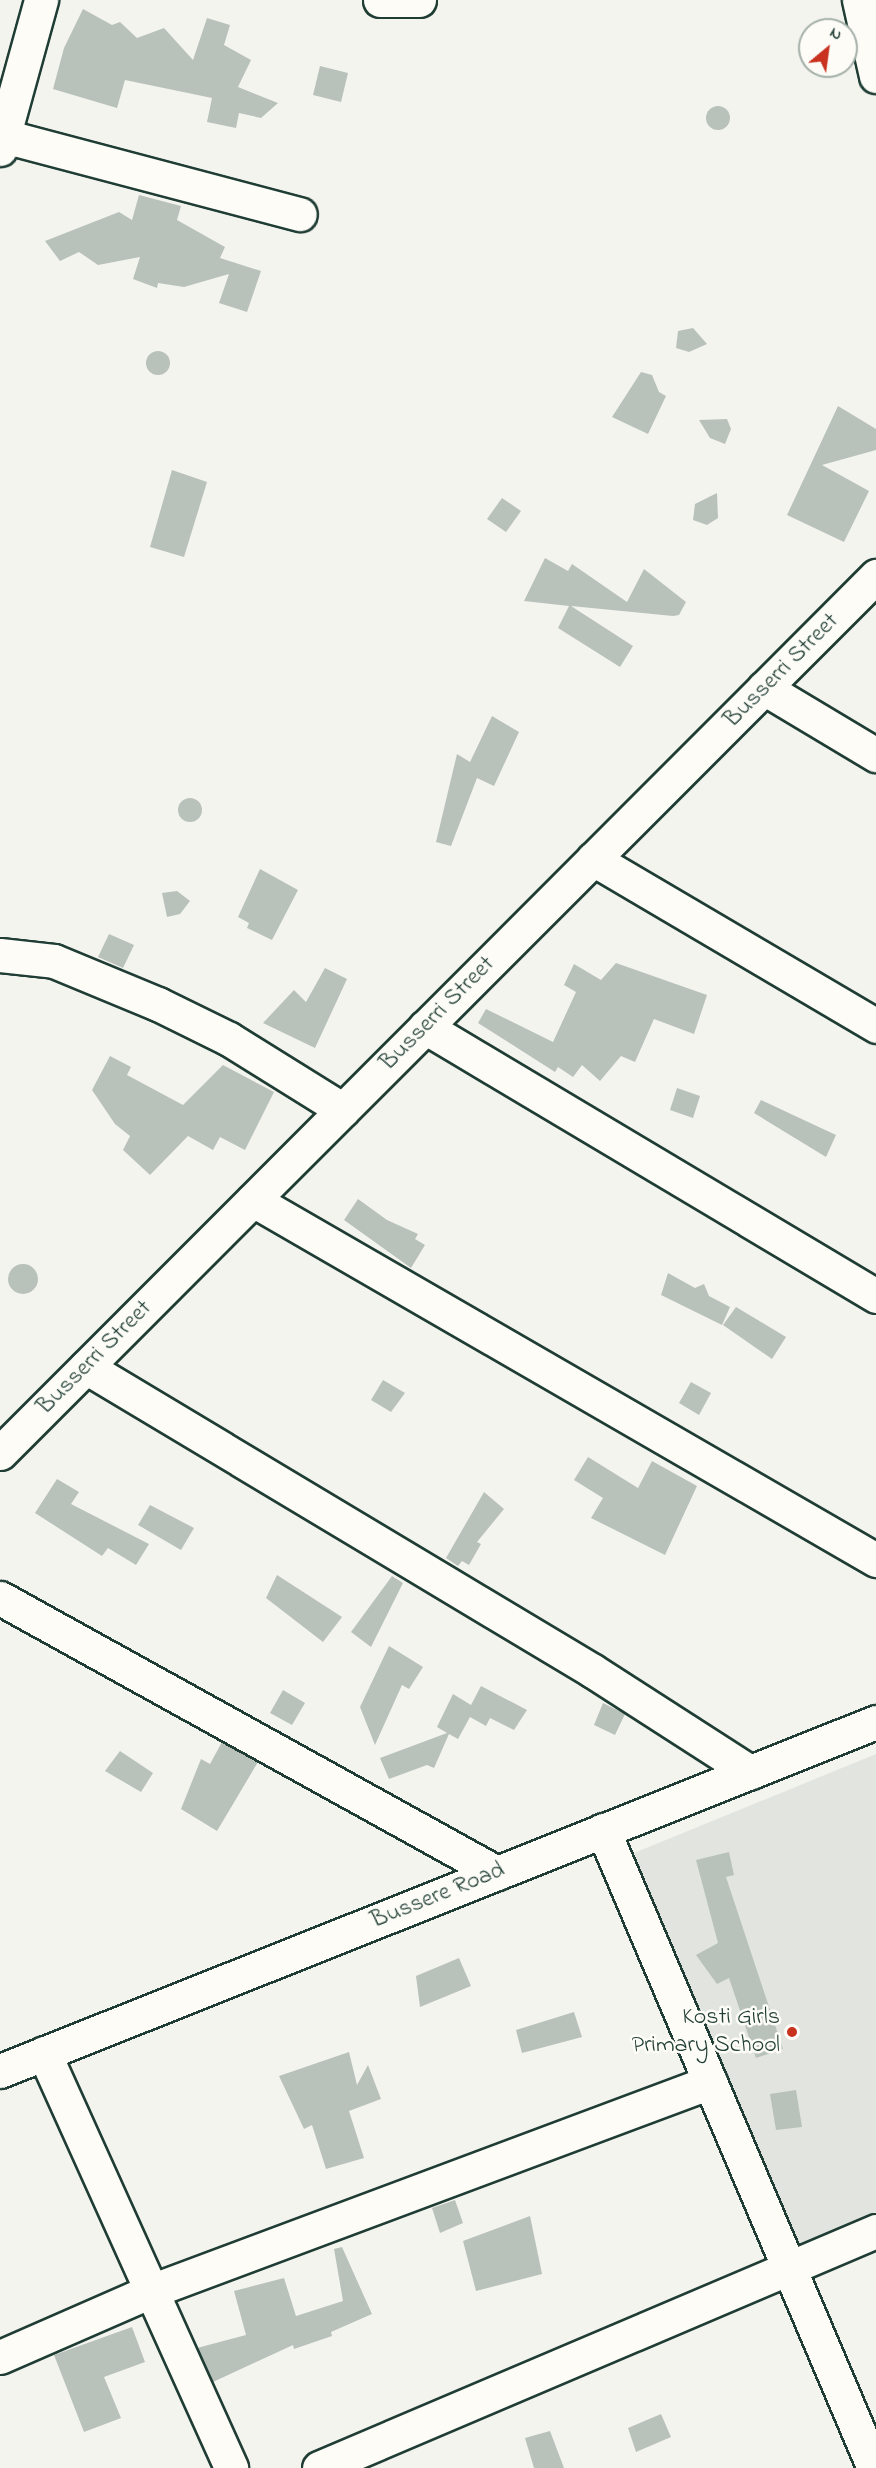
<!DOCTYPE html>
<html>
<head>
<meta charset="utf-8">
<style>
  body { margin:0 }
  #map { position:relative; width:876px; height:2468px; overflow:hidden; background:#f4f4ef; font-family:"Indie Flower",sans-serif }
  div>[style] { position:absolute }
  .built>* { inset:0; background:#e2e5df }
  .building>* { inset:0; background:#b9c1bb }
  .round { border-radius:50% }
  .roads { filter:drop-shadow(2px 0 #1f3d34) drop-shadow(-2px 0 #1f3d34) drop-shadow(0 2px #1f3d34) drop-shadow(0 -2px #1f3d34) }
  .minor>* { height:33px; margin:-16.5px; padding:0 16.5px; transform-origin:16.5px; border-radius:16.5px; background:#fdfcf7 }
  .major>* { height:33px; margin:-16.5px; padding:0 16.5px; transform-origin:16.5px; border-radius:16.5px; background:#fdfcf7 }
  .dots>* { width:16px; height:16px; translate:-50% -50%; box-sizing:border-box; border:3px solid #fdfcf7; border-radius:50% }
  span { translate:-50% -50%; white-space:nowrap; text-align:center; line-height:1.15; -webkit-text-stroke:5px #fdfcf7; paint-order:stroke }
  .street-label { font-size:24px; color:#1f3d34 }
  .poi-label { font-size:24px; color:#1f3d34 }
  .right { translate:-100% -50%; text-align:right }
  .north { position:absolute; left:798px; top:18px; width:60px; height:60px; box-sizing:border-box; background:#fdfcf7; border:2px solid #a4b0a9; border-radius:50%; rotate:29deg; font-size:16px; font-weight:700; line-height:24px; text-align:center; color:#1f3d34 }
  .north::after { content:''; display:block; margin:auto; width:21px; height:27px; background:#c8321e; clip-path:polygon(50% 0,100% 100%,50% 72%,0 100%) }
</style>
</head>
<body>
<div id="map">
  <div class="built">
    <i style="clip-path:polygon(876px 1754px,876px 2212px,798px 2247px,634px 1853px)"></i>
  </div>
  <div class="building">
    <i style="clip-path:polygon(83px 9px,112px 25px,120px 22px,137px 38px,164px 28px,193px 60px,207px 18px,230px 25px,224px 45px,251px 60px,238px 87px,278px 103px,261px 118px,239px 113px,236px 128px,207px 122px,212px 98px,125px 80px,117px 108px,53px 89px,64px 48px)"></i>
    <i style="clip-path:polygon(320px 66px,348px 73px,341px 102px,313px 95px)"></i>
    <i class="round" style="left:706px;top:106px;width:24px;height:24px"></i>
    <i style="clip-path:polygon(139px 195px,181px 206px,177px 220px,225px 247px,220px 258px,261px 271px,247px 312px,219px 303px,229px 274px,184px 287px,158px 283px,157px 288px,133px 279px,140px 257px,98px 265px,79px 252px,60px 261px,45px 241px,119px 212px,132px 220px)"></i>
    <i style="clip-path:polygon(693px 328px,707px 344px,689px 352px,676px 348px,678px 331px)"></i>
    <i class="round" style="left:146px;top:351px;width:24px;height:24px"></i>
    <i style="clip-path:polygon(641px 372px,652px 375px,659px 392px,666px 396px,648px 434px,612px 417px)"></i>
    <i style="clip-path:polygon(838px 406px,876px 429px,876px 450px,822px 465px,869px 491px,844px 542px,787px 515px)"></i>
    <i style="clip-path:polygon(727px 419px,731px 429px,725px 444px,710px 438px,699px 420px)"></i>
    <i style="clip-path:polygon(172px 470px,207px 482px,184px 557px,150px 547px)"></i>
    <i style="clip-path:polygon(717px 493px,718px 518px,707px 525px,693px 520px,695px 504px)"></i>
    <i style="clip-path:polygon(502px 498px,521px 511px,506px 532px,487px 519px)"></i>
    <i style="clip-path:polygon(545px 558px,568px 571px,572px 564px,627px 602px,644px 569px,686px 602px,679px 615px,673px 616px,571px 606px,633px 646px,620px 667px,558px 628px,569px 606px,524px 601px)"></i>
    <i style="clip-path:polygon(492px 716px,519px 732px,494px 786px,477px 778px,451px 846px,436px 842px,457px 754px,470px 762px)"></i>
    <i class="round" style="left:178px;top:798px;width:24px;height:24px"></i>
    <i style="clip-path:polygon(260px 869px,298px 890px,272px 940px,247px 928px,249px 923px,238px 917px)"></i>
    <i style="clip-path:polygon(177px 891px,190px 901px,180px 914px,167px 917px,162px 893px)"></i>
    <i style="clip-path:polygon(109px 934px,134px 945px,123px 968px,98px 957px)"></i>
    <i style="clip-path:polygon(616px 963px,707px 995px,694px 1034px,654px 1019px,635px 1062px,621px 1056px,600px 1081px,582px 1065px,573px 1077px,558px 1067px,555px 1072px,478px 1023px,486px 1009px,553px 1042px,576px 992px,564px 985px,574px 964px,601px 980px)"></i>
    <i style="clip-path:polygon(325px 968px,347px 979px,315px 1048px,263px 1023px,294px 990px,306px 1002px)"></i>
    <i style="clip-path:polygon(110px 1056px,131px 1067px,127px 1075px,183px 1105px,223px 1065px,274px 1092px,245px 1150px,220px 1137px,213px 1150px,188px 1136px,150px 1175px,123px 1150px,130px 1136px,115px 1124px,92px 1090px)"></i>
    <i style="clip-path:polygon(677px 1088px,700px 1096px,693px 1118px,670px 1110px)"></i>
    <i style="clip-path:polygon(761px 1100px,836px 1135px,826px 1157px,754px 1113px)"></i>
    <i style="clip-path:polygon(358px 1199px,387px 1220px,418px 1234px,415px 1239px,425px 1245px,411px 1268px,344px 1220px)"></i>
    <i class="round" style="left:8px;top:1264px;width:30px;height:30px"></i>
    <i style="clip-path:polygon(668px 1273px,695px 1288px,704px 1284px,709px 1296px,730px 1307px,722px 1325px,661px 1295px)"></i>
    <i style="clip-path:polygon(736px 1307px,786px 1337px,772px 1359px,723px 1325px)"></i>
    <i style="clip-path:polygon(383px 1380px,405px 1393px,391px 1412px,371px 1400px)"></i>
    <i style="clip-path:polygon(691px 1382px,711px 1393px,699px 1415px,679px 1403px)"></i>
    <i style="clip-path:polygon(588px 1457px,638px 1488px,652px 1461px,697px 1486px,665px 1555px,591px 1518px,603px 1498px,574px 1480px)"></i>
    <i style="clip-path:polygon(57px 1479px,79px 1492px,71px 1504px,149px 1544px,136px 1565px,108px 1548px,102px 1556px,35px 1513px)"></i>
    <i style="clip-path:polygon(484px 1492px,504px 1509px,477px 1542px,481px 1544px,469px 1565px,462px 1561px,458px 1566px,446px 1558px)"></i>
    <i style="clip-path:polygon(150px 1505px,194px 1528px,181px 1550px,138px 1525px)"></i>
    <i style="clip-path:polygon(277px 1575px,342px 1617px,323px 1642px,266px 1598px)"></i>
    <i style="clip-path:polygon(392px 1576px,403px 1583px,371px 1647px,351px 1632px)"></i>
    <i style="clip-path:polygon(389px 1646px,423px 1667px,409px 1689px,402px 1685px,375px 1745px,360px 1707px)"></i>
    <i style="clip-path:polygon(481px 1686px,527px 1710px,514px 1730px,490px 1718px,486px 1726px,470px 1717px,458px 1739px,449px 1734px,434px 1768px,427px 1765px,389px 1779px,380px 1758px,447px 1733px,437px 1727px,453px 1694px,471px 1705px)"></i>
    <i style="clip-path:polygon(283px 1690px,305px 1703px,292px 1725px,270px 1713px)"></i>
    <i style="clip-path:polygon(603px 1703px,625px 1714px,615px 1735px,594px 1725px)"></i>
    <i style="clip-path:polygon(222px 1742px,258px 1762px,217px 1831px,181px 1809px,201px 1759px,210px 1764px)"></i>
    <i style="clip-path:polygon(120px 1751px,153px 1773px,141px 1792px,105px 1771px)"></i>
    <i style="clip-path:polygon(729px 1852px,734px 1875px,726px 1877px,783px 2049px,756px 2058px,729px 1978px,717px 1984px,696px 1955px,718px 1943px,696px 1860px)"></i>
    <i style="clip-path:polygon(459px 1958px,471px 1986px,420px 2007px,416px 1976px)"></i>
    <i style="clip-path:polygon(574px 2012px,582px 2037px,522px 2053px,516px 2030px)"></i>
    <i style="clip-path:polygon(349px 2052px,357px 2085px,368px 2065px,381px 2099px,349px 2111px,364px 2158px,326px 2169px,312px 2125px,304px 2129px,279px 2076px)"></i>
    <i style="clip-path:polygon(796px 2090px,802px 2127px,776px 2130px,770px 2094px)"></i>
    <i style="clip-path:polygon(455px 2200px,463px 2223px,440px 2233px,432px 2208px)"></i>
    <i style="clip-path:polygon(530px 2216px,542px 2274px,476px 2291px,463px 2241px)"></i>
    <i style="clip-path:polygon(342px 2247px,372px 2314px,331px 2332px,332px 2336px,294px 2349px,293px 2345px,213px 2382px,197px 2348px,246px 2335px,234px 2291px,284px 2278px,296px 2316px,343px 2301px,334px 2249px)"></i>
    <i style="clip-path:polygon(132px 2327px,145px 2362px,104px 2377px,121px 2418px,84px 2432px,54px 2355px)"></i>
    <i style="clip-path:polygon(661px 2414px,671px 2437px,636px 2452px,628px 2428px)"></i>
    <i style="clip-path:polygon(550px 2431px,564px 2468px,534px 2468px,525px 2438px)"></i>
  </div>
  <div class="roads">
    <div class="minor">
      <i style="left:380px;top:0;width:39px"></i>
      <i style="left:859px;top:0;width:78px;rotate:77.4deg"></i>
      <i style="left:0;top:135px;width:310px;rotate:14.8deg"></i>
      <i style="left:0;top:149px;width:155px;rotate:-74.6deg"></i>
      <i style="left:764px;top:688px;width:131px;rotate:30.9deg"></i>
      <i style="left:593px;top:859px;width:329px;rotate:30.5deg"></i>
      <i style="left:0;top:955px;width:54px;rotate:6.3deg"></i>
      <i style="left:54px;top:961px;width:113px;rotate:22.5deg"></i>
      <i style="left:158px;top:1004px;width:79px;rotate:26.2deg"></i>
      <i style="left:229px;top:1039px;width:134px;rotate:31.9deg"></i>
      <i style="left:425px;top:1027px;width:525px;rotate:30.81deg"></i>
      <i style="left:253px;top:1200px;width:720px;rotate:30.02deg"></i>
      <i style="left:86px;top:1367px;width:591px;rotate:30.95deg"></i>
      <i style="left:593px;top:1671px;width:187px;rotate:32.8deg"></i>
      <i style="left:0;top:1598px;width:568px;rotate:28.96deg"></i>
      <i style="left:603px;top:1830px;width:693px;rotate:66.99deg"></i>
      <i style="left:44px;top:2053px;width:455px;rotate:65.7deg"></i>
      <i style="left:0;top:2357px;width:165px;rotate:-23.6deg"></i>
      <i style="left:151px;top:2291px;width:597px;rotate:-20.5deg"></i>
      <i style="left:319px;top:2468px;width:605px;rotate:-23.05deg"></i>
    </div>
    <div class="major">
      <i style="left:0;top:1453px;width:1240px;rotate:-45.03deg"></i>
      <i style="left:0;top:2071px;width:943px;rotate:-21.72deg"></i>
    </div>
  </div>
  <div class="dots">
    <i style="left:792px;top:2032px;background:#c8321e"></i>
  </div>
  <div class="street-label">
    <span style="left:782px;top:671px;rotate:-45deg">Busserri Street</span>
    <span style="left:438px;top:1014px;rotate:-45deg">Busserri Street</span>
    <span style="left:95px;top:1358px;rotate:-45deg">Busserri Street</span>
    <span style="left:438px;top:1896px;rotate:-22deg">Bussere Road</span>
  </div>
  <div class="poi-label">
    <span class="right" style="left:780px;top:2032px">Kosti Girls<br>Primary School</span>
  </div>
  <div class="north">N</div>
</div>
</body>
</html>
